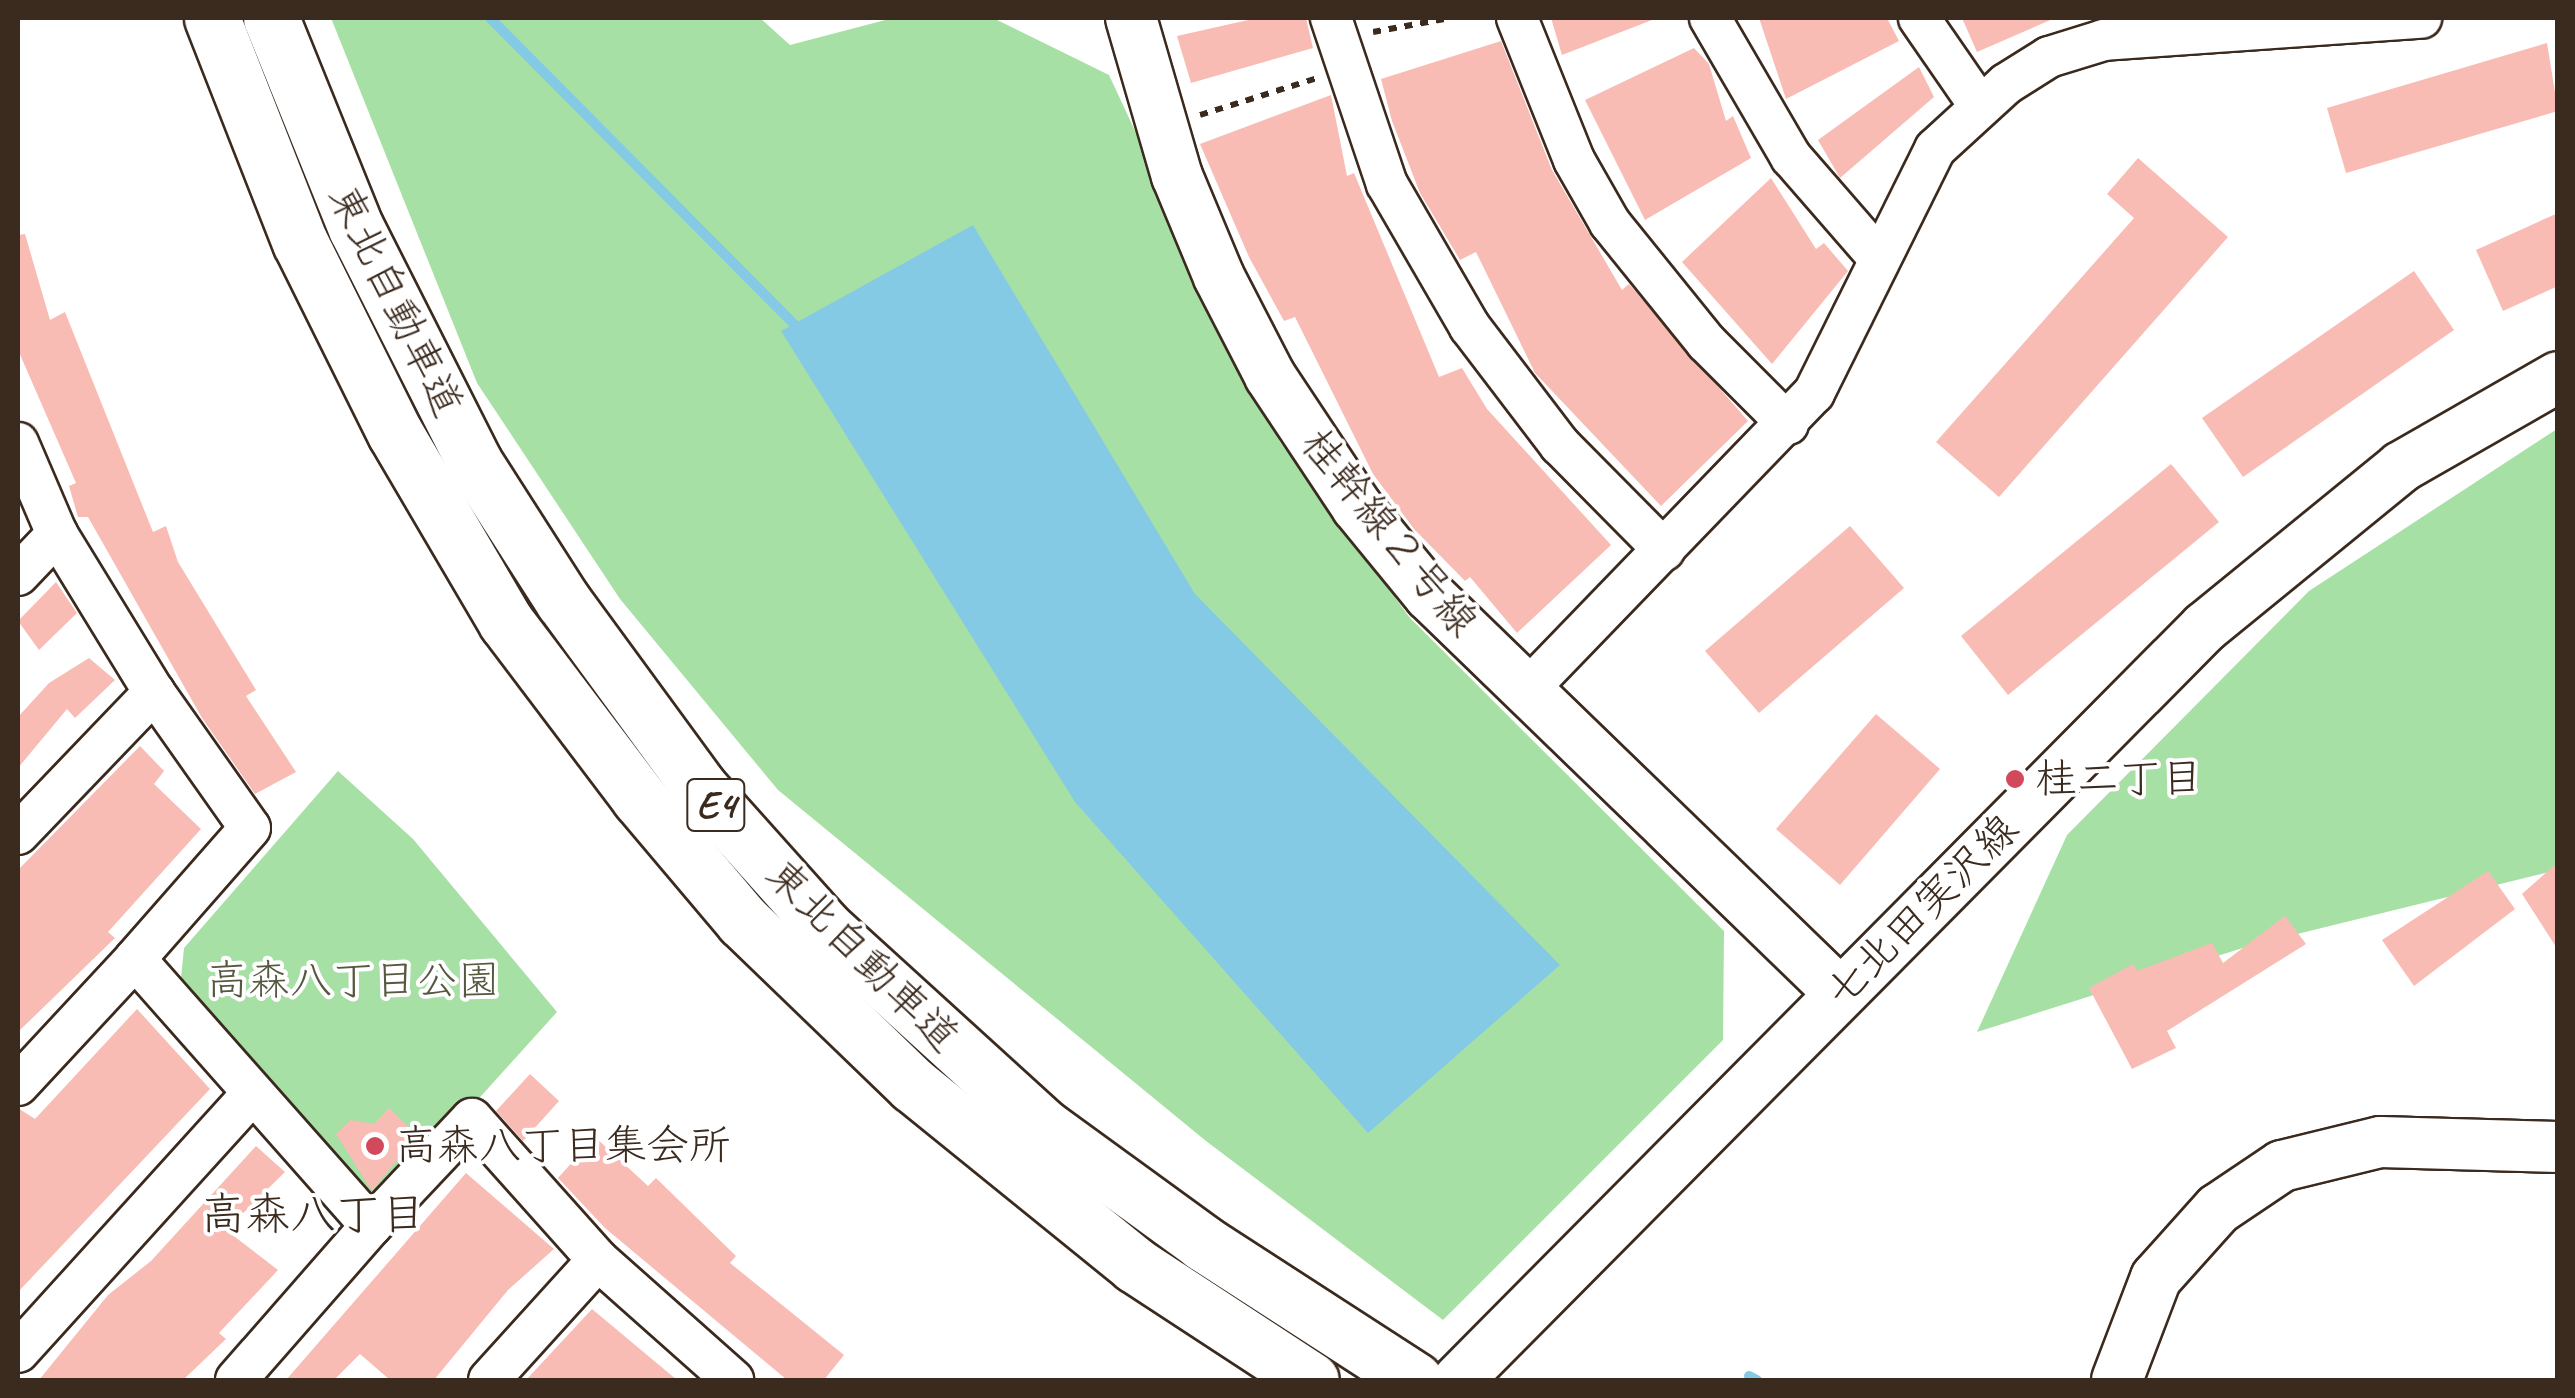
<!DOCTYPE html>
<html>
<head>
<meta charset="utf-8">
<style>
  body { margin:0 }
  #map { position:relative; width:2575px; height:1398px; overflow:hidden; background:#fff; font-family:Caveat,"Klee One",sans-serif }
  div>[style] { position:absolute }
  .green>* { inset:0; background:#a7e0a5 }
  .water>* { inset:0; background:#84cae5 }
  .stream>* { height:10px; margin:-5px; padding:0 5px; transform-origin:5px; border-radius:5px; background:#84cae5 }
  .building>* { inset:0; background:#f8bcb4 }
  .path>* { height:6px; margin-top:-3px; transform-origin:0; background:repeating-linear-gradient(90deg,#3b2a1e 0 8px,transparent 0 16px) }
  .roads { filter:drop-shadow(2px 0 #3b2a1e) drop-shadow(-2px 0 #3b2a1e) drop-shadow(0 2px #3b2a1e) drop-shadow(0 -2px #3b2a1e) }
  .minor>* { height:40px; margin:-20px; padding:0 20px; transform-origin:20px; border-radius:20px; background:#fff }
  .tertiary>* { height:50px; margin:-25px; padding:0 25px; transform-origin:25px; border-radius:25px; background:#fff }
  .motorway>* { height:55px; margin:-27.5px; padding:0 27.5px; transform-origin:27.5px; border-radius:27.5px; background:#fff }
  .dots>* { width:28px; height:28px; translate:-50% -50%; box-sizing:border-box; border:5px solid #fff; border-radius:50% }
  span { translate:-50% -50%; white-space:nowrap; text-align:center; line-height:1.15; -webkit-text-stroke:8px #fff; paint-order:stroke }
  .shield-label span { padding:2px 8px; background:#fff; border:2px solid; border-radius:8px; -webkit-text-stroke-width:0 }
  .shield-label { font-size:40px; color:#3b2a1e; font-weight:700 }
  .street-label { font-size:42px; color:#3b2a1e }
  .poi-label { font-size:42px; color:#3b2a1e }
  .left { translate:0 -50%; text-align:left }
  .park-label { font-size:42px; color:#565840 }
  .neighbourhood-label { font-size:45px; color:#3b2a1e }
  .frame { position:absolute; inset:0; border:20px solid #3b2a1e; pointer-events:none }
</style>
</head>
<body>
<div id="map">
  <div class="green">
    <i style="clip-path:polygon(331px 18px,760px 18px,790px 45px,893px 18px,993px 18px,1109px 75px,1280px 442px,1410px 618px,1724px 931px,1723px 1040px,1443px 1320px,1206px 1141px,778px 790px,620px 599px,477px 383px)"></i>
    <i style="clip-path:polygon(2557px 429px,2557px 870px,2249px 946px,1977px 1032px,2067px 835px,2309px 591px)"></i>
    <i style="clip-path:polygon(338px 771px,413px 839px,557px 1012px,379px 1209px,180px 988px,184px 948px)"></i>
  </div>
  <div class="water">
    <i style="clip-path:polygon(973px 225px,1195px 594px,1560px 965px,1368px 1133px,1075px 802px,781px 331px)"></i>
  </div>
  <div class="stream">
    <i style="left:490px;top:18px;width:444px;rotate:45.2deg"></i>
    <i style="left:1749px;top:1376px;width:9px;rotate:27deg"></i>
  </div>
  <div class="building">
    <i style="clip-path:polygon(1257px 18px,1306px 18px,1313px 48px,1191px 83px,1177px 36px)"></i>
    <i style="clip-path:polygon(1551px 18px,1652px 18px,1652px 20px,1562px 55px)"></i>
    <i style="clip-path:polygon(1759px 18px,1887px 18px,1899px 41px,1786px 99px)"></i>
    <i style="clip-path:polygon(1962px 18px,2055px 18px,1977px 52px)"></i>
    <i style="clip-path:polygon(1501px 41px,1552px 170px,1622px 290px,1629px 284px,1748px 421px,1661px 506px,1535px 373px,1476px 252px,1460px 260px,1420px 193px,1392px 121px,1381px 79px)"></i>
    <i style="clip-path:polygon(2547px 43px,2558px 111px,2346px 173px,2327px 108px)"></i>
    <i style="clip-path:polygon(1694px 48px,1709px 64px,1726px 121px,1733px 116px,1751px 158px,1645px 220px,1585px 100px)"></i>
    <i style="clip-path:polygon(1919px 67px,1934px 97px,1840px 178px,1818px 140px)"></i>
    <i style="clip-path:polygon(1331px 95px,1347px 176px,1354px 173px,1439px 377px,1462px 368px,1487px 409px,1611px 545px,1517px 633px,1470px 577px,1465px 581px,1414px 529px,1373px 474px,1295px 317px,1284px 321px,1249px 257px,1200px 144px)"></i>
    <i style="clip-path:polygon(2138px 158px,2228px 237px,1999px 497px,1936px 442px,2134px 218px,2107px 194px)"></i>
    <i style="clip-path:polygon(1771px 178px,1816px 249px,1824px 243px,1848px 271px,1772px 364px,1682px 262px)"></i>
    <i style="clip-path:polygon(2558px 213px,2558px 286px,2503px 311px,2476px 250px)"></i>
    <i style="clip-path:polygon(25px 234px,50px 320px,65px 312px,153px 532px,166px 526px,178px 562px,256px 690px,246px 696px,296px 772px,255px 794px,202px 718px,88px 517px,78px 517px,69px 486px,76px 483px,18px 350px,18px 235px)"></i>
    <i style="clip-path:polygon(2414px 271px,2454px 330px,2243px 477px,2202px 418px)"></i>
    <i style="clip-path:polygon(2171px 464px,2219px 522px,2008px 695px,1961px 636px)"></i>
    <i style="clip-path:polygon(1850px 526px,1904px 588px,1759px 713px,1705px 651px)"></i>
    <i style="clip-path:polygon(56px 582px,77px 613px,39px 650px,18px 621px)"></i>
    <i style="clip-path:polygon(89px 658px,115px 680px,75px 718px,67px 709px,18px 768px,18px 717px,49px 683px)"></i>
    <i style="clip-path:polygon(1876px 714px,1940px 769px,1840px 885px,1776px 829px)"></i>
    <i style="clip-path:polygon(140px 746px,164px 771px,154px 784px,201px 829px,108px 932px,115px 938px,18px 1032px,18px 870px)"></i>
    <i style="clip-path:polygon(2558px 862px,2558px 950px,2522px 894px)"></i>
    <i style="clip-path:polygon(2488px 871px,2515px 909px,2414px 986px,2382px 940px)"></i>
    <i style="clip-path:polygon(2285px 916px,2306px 944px,2167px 1031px,2176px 1048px,2132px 1069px,2089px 988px,2133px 964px,2137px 971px,2212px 943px,2223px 963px)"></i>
    <i style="clip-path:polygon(137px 1009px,210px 1089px,18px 1292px,18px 1108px,35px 1119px)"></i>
    <i style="clip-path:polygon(530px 1074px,559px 1101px,523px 1141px,496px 1111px)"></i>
    <i style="clip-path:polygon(389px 1108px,417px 1135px,372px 1191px,336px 1134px,351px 1120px,374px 1124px)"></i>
    <i style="clip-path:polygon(595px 1137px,648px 1186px,656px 1178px,736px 1256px,730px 1263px,844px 1355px,824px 1380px,787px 1380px,605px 1228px,558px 1178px)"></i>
    <i style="clip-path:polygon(256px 1146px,285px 1172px,226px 1230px,278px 1270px,219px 1333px,226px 1339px,183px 1380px,39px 1380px,108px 1295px,151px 1261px)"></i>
    <i style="clip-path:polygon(466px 1173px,554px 1249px,508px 1290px,434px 1380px,390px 1380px,360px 1354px,334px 1380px,286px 1380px)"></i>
    <i style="clip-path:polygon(592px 1309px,677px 1380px,526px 1380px)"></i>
  </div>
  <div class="path">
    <i style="left:1373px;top:32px;width:78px;rotate:-10.3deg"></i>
    <i style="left:1200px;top:115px;width:123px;rotate:-17.5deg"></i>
  </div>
  <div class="roads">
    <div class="minor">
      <i style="left:1331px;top:18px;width:175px;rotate:71.4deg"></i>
      <i style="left:1387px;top:184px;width:165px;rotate:59.9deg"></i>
      <i style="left:1470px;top:327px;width:148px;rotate:52.7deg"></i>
      <i style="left:1560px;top:445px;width:148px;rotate:45.3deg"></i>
      <i style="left:1517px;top:18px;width:153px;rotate:68.1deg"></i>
      <i style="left:1574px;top:160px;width:73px;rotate:60.3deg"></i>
      <i style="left:1610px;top:223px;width:153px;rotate:51.1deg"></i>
      <i style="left:1706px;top:342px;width:116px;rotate:45deg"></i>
      <i style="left:1710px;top:18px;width:161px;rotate:59.8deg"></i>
      <i style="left:1791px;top:157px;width:133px;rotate:49deg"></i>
      <i style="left:1919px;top:18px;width:106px;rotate:55.4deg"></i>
      <i style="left:18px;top:443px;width:99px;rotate:66.8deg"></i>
      <i style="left:57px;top:534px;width:185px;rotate:58.5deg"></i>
      <i style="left:154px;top:692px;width:166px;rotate:54.8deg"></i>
      <i style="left:250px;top:828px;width:174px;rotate:131.3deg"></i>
      <i style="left:135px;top:959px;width:356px;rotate:48.5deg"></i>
      <i style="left:371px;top:1226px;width:147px;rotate:-46.7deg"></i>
      <i style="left:472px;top:1119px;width:189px;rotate:48.2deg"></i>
      <i style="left:598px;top:1260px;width:181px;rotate:41.6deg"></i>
      <i style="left:18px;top:575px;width:57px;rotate:-46.4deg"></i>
      <i style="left:1528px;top:689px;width:412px;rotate:-46deg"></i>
      <i style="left:1814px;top:393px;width:272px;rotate:-63.6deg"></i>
      <i style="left:1935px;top:149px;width:96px;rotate:-42.5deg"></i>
      <i style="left:2006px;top:84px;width:51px;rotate:-32.1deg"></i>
      <i style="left:2049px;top:57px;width:58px;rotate:-17.2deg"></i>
      <i style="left:2104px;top:40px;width:318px;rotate:-4deg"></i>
      <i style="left:18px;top:834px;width:197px;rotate:-46.2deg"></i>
      <i style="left:18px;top:1085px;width:172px;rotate:-47.1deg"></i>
      <i style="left:18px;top:1352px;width:345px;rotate:-47.8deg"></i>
      <i style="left:236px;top:1380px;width:205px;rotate:-48.8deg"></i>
      <i style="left:489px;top:1380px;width:162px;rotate:-47.8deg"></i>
    </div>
    <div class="tertiary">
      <i style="left:1131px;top:18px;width:165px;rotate:73.8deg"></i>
      <i style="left:1177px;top:176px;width:109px;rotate:67.4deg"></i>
      <i style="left:1219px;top:277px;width:111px;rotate:62.7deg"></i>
      <i style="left:1270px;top:376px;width:157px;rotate:56.4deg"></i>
      <i style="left:1357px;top:507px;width:114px;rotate:50.7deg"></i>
      <i style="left:1429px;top:595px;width:572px;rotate:44.08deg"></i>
      <i style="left:1458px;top:1380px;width:1061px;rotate:-45.23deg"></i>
      <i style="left:2205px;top:627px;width:253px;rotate:-39.2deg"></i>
      <i style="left:2401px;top:467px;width:181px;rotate:-29.8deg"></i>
      <i style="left:2117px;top:1380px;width:109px;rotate:-69.1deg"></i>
      <i style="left:2156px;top:1278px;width:93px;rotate:-48.1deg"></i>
      <i style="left:2218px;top:1209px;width:77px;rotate:-33.9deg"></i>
      <i style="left:2282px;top:1166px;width:101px;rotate:-13.8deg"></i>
      <i style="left:2380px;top:1142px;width:178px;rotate:1.6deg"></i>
    </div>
    <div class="motorway">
      <i style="left:212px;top:18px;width:241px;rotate:68.6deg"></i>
      <i style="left:300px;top:242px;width:213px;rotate:63.6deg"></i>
      <i style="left:395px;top:433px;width:219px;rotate:59.6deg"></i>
      <i style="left:506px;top:622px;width:221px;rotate:52.9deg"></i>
      <i style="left:639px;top:798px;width:161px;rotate:49.8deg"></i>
      <i style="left:743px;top:921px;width:236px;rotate:44deg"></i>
      <i style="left:913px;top:1085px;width:286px;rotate:39deg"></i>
      <i style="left:1135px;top:1265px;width:210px;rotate:33.2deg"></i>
      <i style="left:271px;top:18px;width:227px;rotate:68deg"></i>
      <i style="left:356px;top:228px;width:262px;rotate:63.2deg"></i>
      <i style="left:474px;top:462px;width:165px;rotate:57.4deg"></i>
      <i style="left:563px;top:601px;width:230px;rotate:53.8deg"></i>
      <i style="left:699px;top:787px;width:188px;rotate:48.2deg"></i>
      <i style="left:824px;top:927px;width:299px;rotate:42.3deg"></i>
      <i style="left:1045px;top:1128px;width:195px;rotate:36deg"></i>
      <i style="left:1203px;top:1243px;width:252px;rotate:32.9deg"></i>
    </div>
  </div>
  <div class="dots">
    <i style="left:2015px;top:779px;background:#d1495b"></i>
    <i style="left:375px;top:1146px;background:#d1495b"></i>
  </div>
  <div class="shield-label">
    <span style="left:716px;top:805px">E4</span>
  </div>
  <div class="street-label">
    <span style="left:395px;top:301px;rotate:64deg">東北自動車道</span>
    <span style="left:1389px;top:533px;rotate:51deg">桂幹線２号線</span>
    <span style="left:1922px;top:911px;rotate:-45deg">七北田実沢線</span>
    <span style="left:862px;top:956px;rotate:45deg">東北自動車道</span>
  </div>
  <div class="poi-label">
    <span class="left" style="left:2035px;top:779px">桂二丁目</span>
    <span class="left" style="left:395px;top:1146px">高森八丁目集会所</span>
  </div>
  <div class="park-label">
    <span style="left:353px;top:981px">高森八丁目公園</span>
  </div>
  <div class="neighbourhood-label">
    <span style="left:313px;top:1215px">高森八丁目</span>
  </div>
  <div class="frame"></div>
</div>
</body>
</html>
